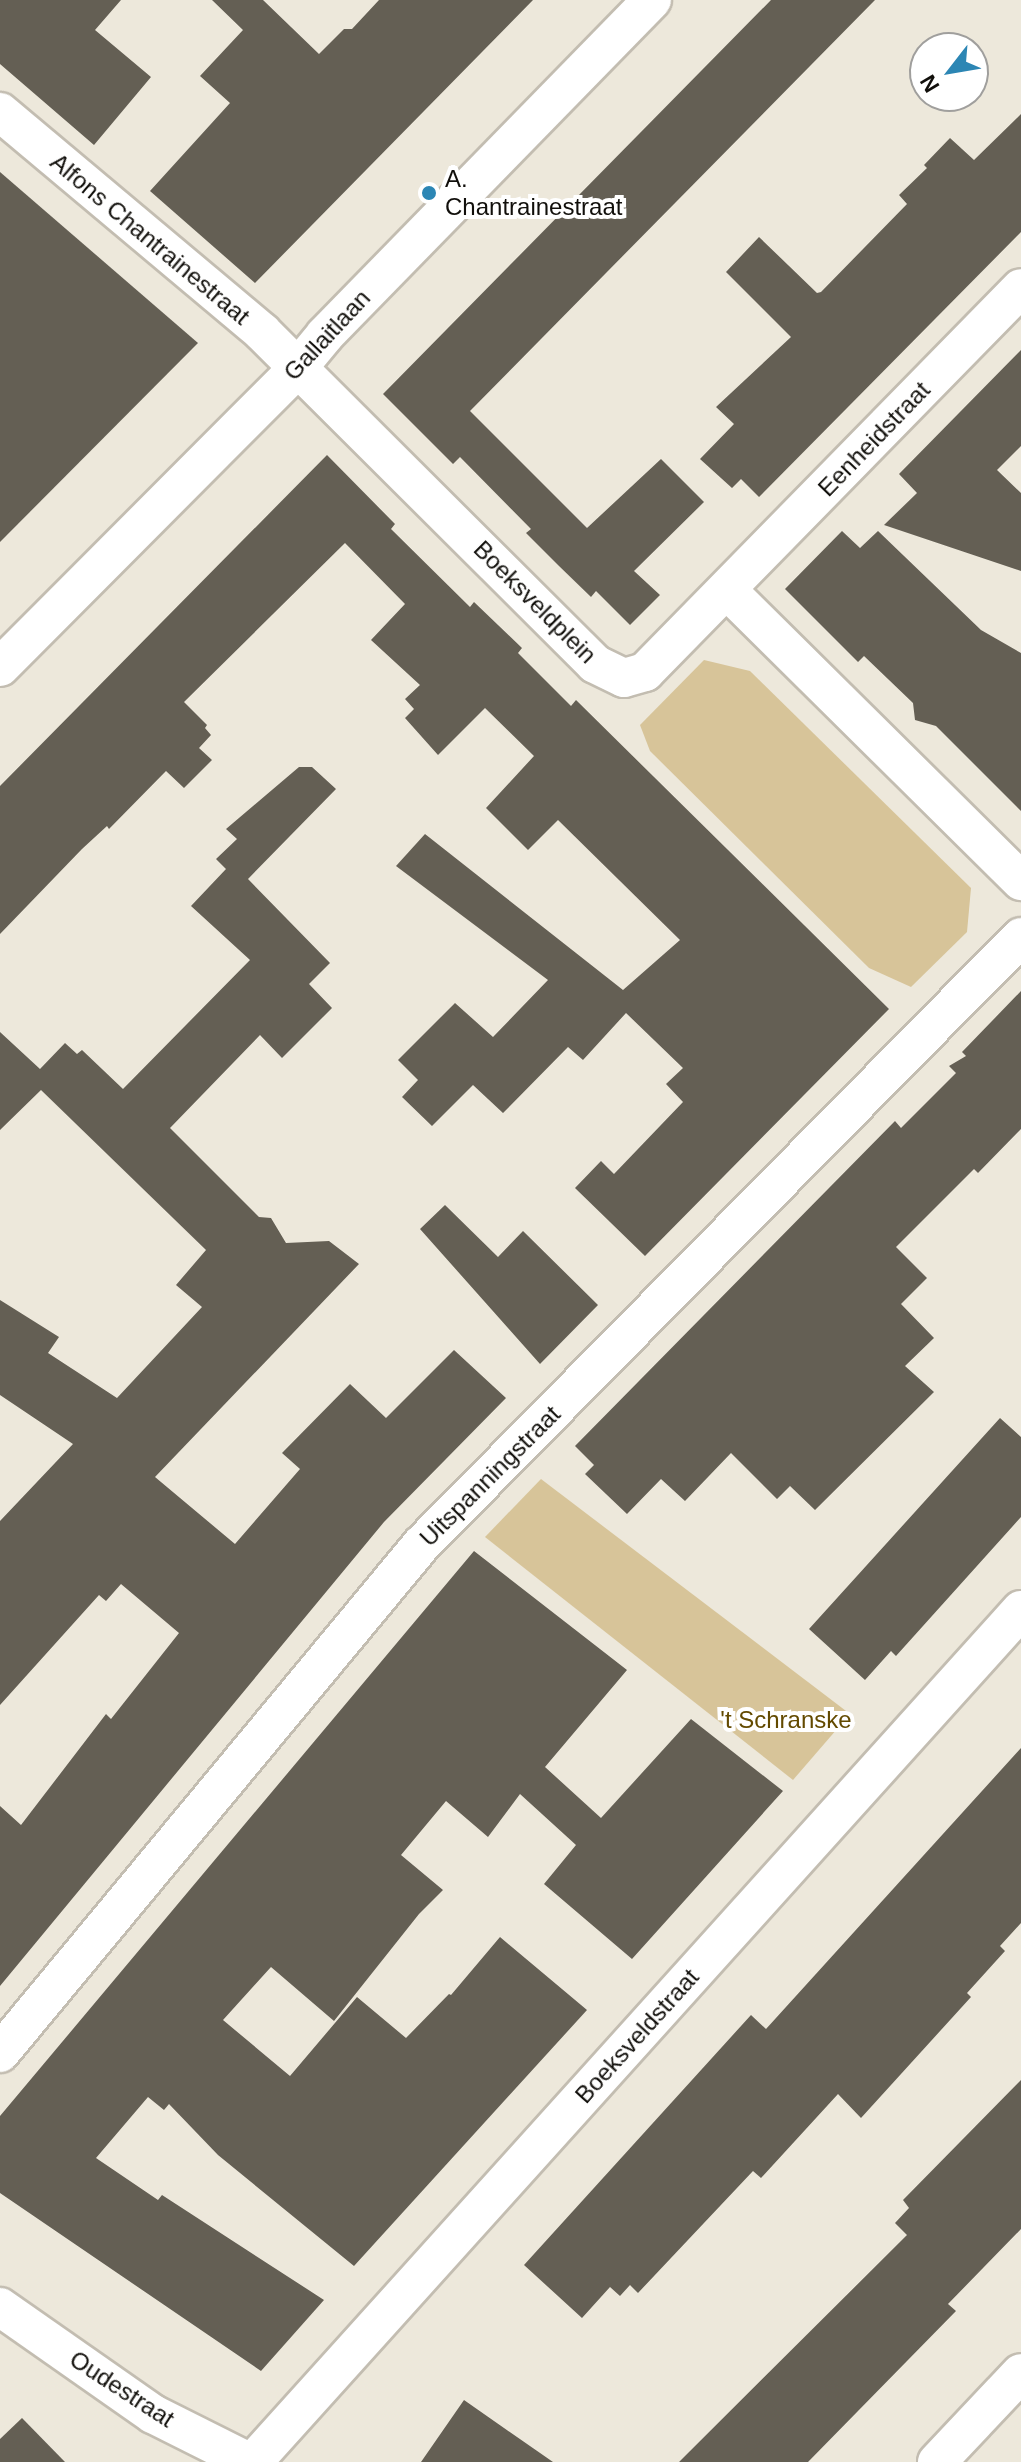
<!DOCTYPE html>
<html>
<head>
<meta charset="utf-8">
<style>
  body { margin:0 }
  #map { position:relative; width:1021px; height:2462px; overflow:hidden; background:#ede8db; font-family:Arial,sans-serif }
  div>[style] { position:absolute }
  .green>* { inset:0; background:#d7c499 }
  .building>* { inset:0; background:#645f54 }
  .roads { filter:drop-shadow(2px 0 #c3bdb1) drop-shadow(-2px 0 #c3bdb1) drop-shadow(0 2px #c3bdb1) drop-shadow(0 -2px #c3bdb1) }
  .minor>* { height:38px; margin:-19px; padding:0 19px; transform-origin:19px; border-radius:19px; background:#fff }
  .dots>* { width:22px; height:22px; translate:-50% -50%; box-sizing:border-box; border:4px solid #fff; border-radius:50% }
  span { translate:-50% -50%; white-space:nowrap; text-align:center; line-height:1.15; -webkit-text-stroke:8px #fff; paint-order:stroke }
  .poi-label { font-size:24px; color:#110f0b }
  .left { translate:0 -50%; text-align:left }
  .street-label { font-size:24px; color:#110f0b }
  .park-label { font-size:24px; color:#634a00 }
  .north { position:absolute; left:909px; top:32px; width:80px; height:80px; box-sizing:border-box; background:#fff; border:2px solid #a09f9d; border-radius:50%; rotate:239deg; font-size:22px; font-weight:700; line-height:32px; text-align:center; color:#110f0b }
  .north::after { content:''; display:block; margin:auto; width:28px; height:36px; background:#2c86b4; clip-path:polygon(50% 0,100% 100%,50% 72%,0 100%) }
</style>
</head>
<body>
<div id="map">
  <div class="green">
    <i style="clip-path:polygon(704px 660px,750px 671px,971px 888px,967px 932px,911px 987px,869px 968px,650px 751px,640px 725px)"></i>
    <i style="clip-path:polygon(541px 1479px,850px 1714px,793px 1780px,485px 1537px)"></i>
  </div>
  <div class="building">
    <i style="clip-path:polygon(0 0,121px 0,95px 30px,151px 77px,94px 145px,0 64px)"></i>
    <i style="clip-path:polygon(212px 0,263px 0,319px 54px,344px 29px,352px 29px,379px 0,533px 0,255px 283px,150px 191px,230px 103px,200px 76px,243px 30px)"></i>
    <i style="clip-path:polygon(771px 0,875px 0,470px 411px,587px 528px,661px 459px,704px 502px,634px 571px,660px 595px,630px 625px,596px 591px,591px 597px,558px 565px,526px 533px,531px 529px,460px 457px,453px 464px,383px 394px)"></i>
    <i style="clip-path:polygon(1021px 114px,1021px 232px,759px 497px,741px 479px,732px 488px,700px 459px,734px 424px,716px 407px,791px 337px,726px 272px,759px 237px,817px 293px,821px 292px,907px 204px,899px 195px,927px 168px,924px 165px,950px 138px,974px 160px)"></i>
    <i style="clip-path:polygon(0 172px,198px 343px,0 542px)"></i>
    <i style="clip-path:polygon(1021px 350px,1021px 446px,997px 470px,1021px 493px,1021px 571px,884px 525px,917px 493px,899px 474px)"></i>
    <i style="clip-path:polygon(327px 455px,395px 524px,391px 529px,470px 607px,474px 602px,522px 648px,518px 653px,571px 706px,576px 700px,889px 1009px,645px 1256px,575px 1188px,601px 1161px,614px 1174px,683px 1102px,666px 1084px,683px 1068px,626px 1013px,583px 1060px,568px 1047px,503px 1113px,473px 1085px,432px 1126px,402px 1097px,418px 1080px,398px 1060px,455px 1003px,493px 1037px,548px 980px,396px 866px,425px 834px,623px 990px,680px 940px,558px 820px,528px 850px,486px 808px,534px 756px,485px 708px,438px 755px,405px 718px,414px 709px,405px 699px,420px 685px,371px 640px,405px 604px,345px 543px,184px 702px,207px 725px,205px 728px,211px 735px,199px 748px,212px 760px,184px 788px,166px 771px,109px 829px,107px 826px,82px 849px,0 934px,0 786px)"></i>
    <i style="clip-path:polygon(842px 531px,860px 548px,878px 531px,981px 630px,1021px 653px,1021px 811px,936px 726px,915px 720px,913px 703px,864px 656px,858px 662px,785px 589px)"></i>
    <i style="clip-path:polygon(299px 767px,312px 767px,336px 789px,248px 879px,330px 963px,309px 984px,332px 1008px,282px 1058px,260px 1035px,170px 1128px,259px 1217px,271px 1218px,286px 1243px,329px 1241px,359px 1264px,155px 1477px,235px 1544px,300px 1469px,282px 1453px,350px 1384px,386px 1418px,454px 1350px,506px 1398px,384px 1522px,0 1986px,0 1806px,21px 1825px,106px 1714px,111px 1719px,179px 1633px,121px 1584px,106px 1601px,99px 1595px,0 1705px,0 1521px,73px 1444px,0 1395px,0 1300px,59px 1337px,48px 1353px,117px 1398px,202px 1307px,176px 1285px,206px 1250px,41px 1090px,0 1130px,0 1032px,40px 1069px,65px 1043px,77px 1054px,82px 1050px,123px 1089px,250px 960px,191px 906px,226px 869px,216px 859px,237px 839px,226px 829px)"></i>
    <i style="clip-path:polygon(1021px 991px,1021px 1129px,978px 1173px,974px 1169px,896px 1247px,927px 1278px,901px 1304px,934px 1338px,905px 1366px,934px 1392px,815px 1510px,790px 1486px,777px 1499px,731px 1453px,685px 1501px,661px 1479px,627px 1514px,585px 1474px,594px 1465px,575px 1446px,895px 1121px,901px 1128px,956px 1073px,949px 1066px,966px 1056px,962px 1052px)"></i>
    <i style="clip-path:polygon(445px 1205px,498px 1257px,523px 1231px,598px 1305px,540px 1364px,420px 1229px)"></i>
    <i style="clip-path:polygon(1000px 1418px,1021px 1437px,1021px 1517px,896px 1656px,891px 1651px,865px 1680px,809px 1629px)"></i>
    <i style="clip-path:polygon(474px 1551px,627px 1670px,545px 1767px,601px 1818px,691px 1719px,783px 1791px,632px 1959px,544px 1884px,576px 1845px,520px 1794px,488px 1837px,446px 1801px,401px 1855px,443px 1890px,419px 1914px,334px 2021px,271px 1967px,223px 2020px,290px 2076px,357px 1997px,406px 2038px,449px 1994px,451px 1995px,500px 1937px,587px 2010px,354px 2266px,218px 2155px,169px 2104px,164px 2110px,148px 2097px,96px 2158px,158px 2200px,162px 2195px,324px 2300px,261px 2371px,0 2193px,0 2116px)"></i>
    <i style="clip-path:polygon(1021px 1748px,1021px 1923px,1000px 1946px,1005px 1951px,967px 1993px,971px 1997px,861px 2118px,838px 2094px,761px 2178px,753px 2171px,638px 2293px,630px 2285px,620px 2296px,610px 2287px,582px 2318px,524px 2265px,751px 2015px,766px 2029px)"></i>
    <i style="clip-path:polygon(1021px 2080px,1021px 2229px,948px 2304px,956px 2311px,808px 2462px,679px 2462px,907px 2235px,895px 2223px,909px 2208px,903px 2200px)"></i>
    <i style="clip-path:polygon(464px 2400px,504px 2428px,553px 2462px,421px 2462px)"></i>
    <i style="clip-path:polygon(22px 2418px,65px 2462px,0 2462px,0 2439px)"></i>
  </div>
  <div class="roads">
    <div class="minor">
      <i style="left:0;top:112px;width:342px;rotate:40deg"></i>
      <i style="left:262px;top:332px;width:470px;rotate:44.9deg"></i>
      <i style="left:595px;top:664px;width:32px;rotate:26deg"></i>
      <i style="left:624px;top:678px;width:22px;rotate:-16deg"></i>
      <i style="left:645px;top:672px;width:537px;rotate:-45.6deg"></i>
      <i style="left:727px;top:590px;width:414px;rotate:44.7deg"></i>
      <i style="left:0;top:667px;width:421px;rotate:-45.1deg"></i>
      <i style="left:297px;top:369px;width:44px;rotate:-50.5deg"></i>
      <i style="left:325px;top:335px;width:468px;rotate:-45.7deg"></i>
      <i style="left:0;top:2053px;width:660px;rotate:-50.35deg"></i>
      <i style="left:421px;top:1545px;width:854px;rotate:-45.38deg"></i>
      <i style="left:0;top:2307px;width:187px;rotate:35deg"></i>
      <i style="left:153px;top:2414px;width:107px;rotate:26.6deg"></i>
      <i style="left:253px;top:2462px;width:1147px;rotate:-47.97deg"></i>
      <i style="left:937px;top:2462px;width:122px;rotate:-46.7deg"></i>
    </div>
  </div>
  <div class="dots">
    <i style="left:429px;top:193px;background:#2c86b4"></i>
  </div>
  <div class="poi-label">
    <span class="left" style="left:445px;top:193px">A.<br>Chantrainestraat</span>
  </div>
  <div class="street-label">
    <span style="left:150px;top:239px;rotate:40deg">Alfons Chantrainestraat</span>
    <span style="left:327px;top:335px;rotate:-47deg">Gallaitlaan</span>
    <span style="left:874px;top:439px;rotate:-46deg">Eenheidstraat</span>
    <span style="left:535px;top:602px;rotate:45deg">Boeksveldplein</span>
    <span style="left:490px;top:1476px;rotate:-45deg">Uitspanningstraat</span>
    <span style="left:637px;top:2036px;rotate:-48deg">Boeksveldstraat</span>
    <span style="left:122px;top:2389px;rotate:33deg">Oudestraat</span>
  </div>
  <div class="park-label">
    <span style="left:786px;top:1720px">'t Schranske</span>
  </div>
  <div class="north">N</div>
</div>
</body>
</html>
